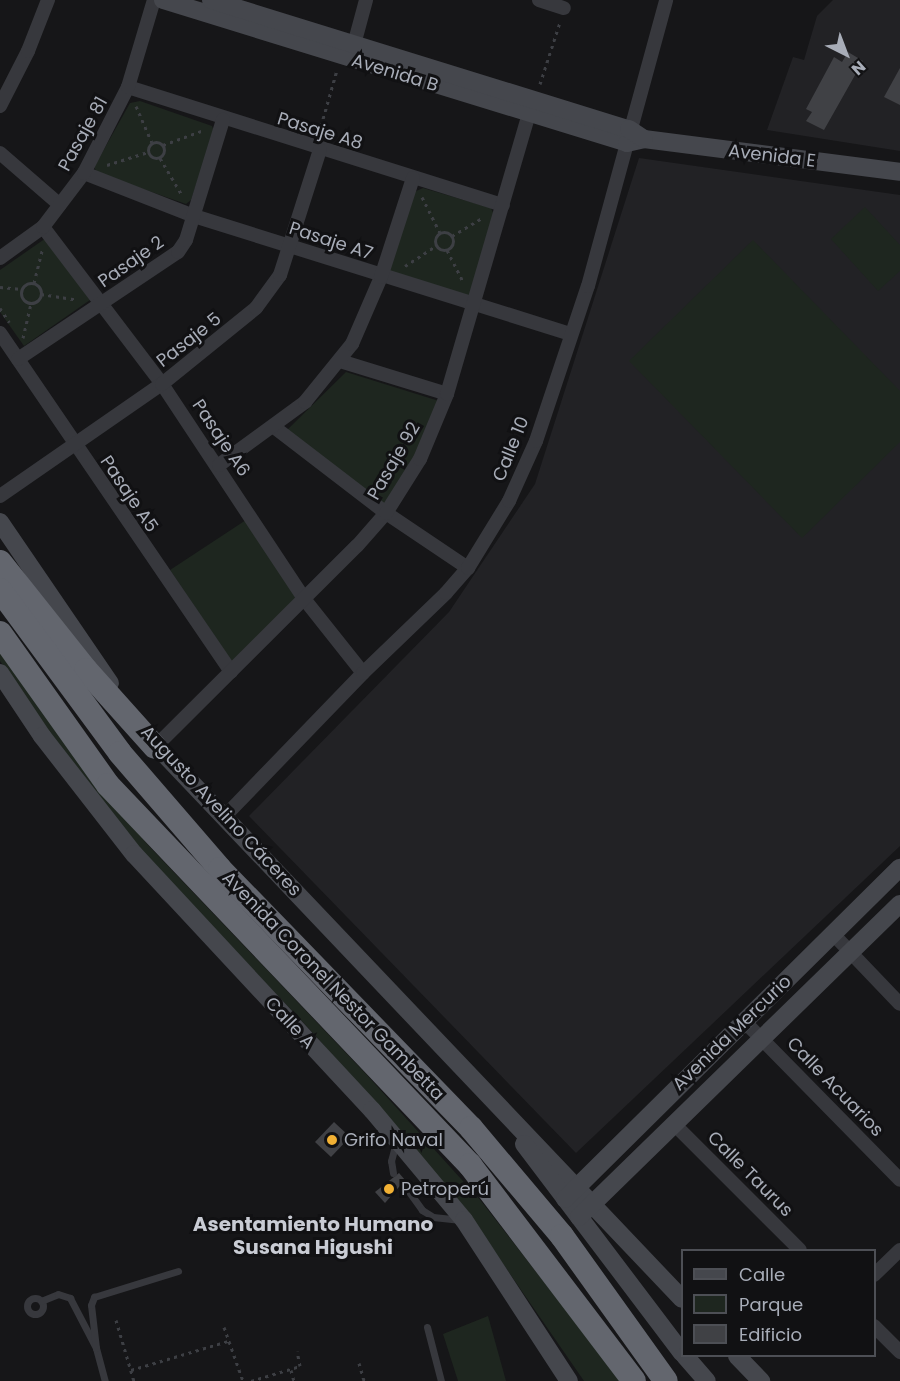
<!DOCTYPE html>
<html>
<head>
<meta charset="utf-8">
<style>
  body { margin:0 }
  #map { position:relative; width:900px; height:1381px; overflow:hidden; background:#161618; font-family:Poppins,sans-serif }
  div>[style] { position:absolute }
  .built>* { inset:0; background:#222225 }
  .green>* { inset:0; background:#1e261f }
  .building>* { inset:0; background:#404145 }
  .path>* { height:3px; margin-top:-1.5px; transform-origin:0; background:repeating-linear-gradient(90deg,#3d3f44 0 3px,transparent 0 7.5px) }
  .path>.ring { margin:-1.5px; padding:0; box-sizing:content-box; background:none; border:3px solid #3d3f44; border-radius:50% }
  .lane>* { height:7px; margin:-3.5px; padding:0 3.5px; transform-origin:3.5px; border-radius:3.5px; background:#37383d }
  .lane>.ring { margin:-3.5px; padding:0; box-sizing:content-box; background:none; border:7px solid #37383d; border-radius:50% }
  .street>* { height:14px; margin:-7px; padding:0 7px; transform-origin:7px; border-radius:7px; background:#37383d }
  .secondary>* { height:18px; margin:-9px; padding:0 9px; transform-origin:9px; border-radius:9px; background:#45474d }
  .highway>* { height:24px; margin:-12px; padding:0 12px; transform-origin:12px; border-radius:12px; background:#63666e }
  .dots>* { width:16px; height:16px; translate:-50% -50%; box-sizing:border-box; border:3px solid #111113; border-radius:50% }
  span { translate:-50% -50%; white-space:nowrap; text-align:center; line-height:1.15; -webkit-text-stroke:6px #111113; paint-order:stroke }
  .street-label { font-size:18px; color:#a8adb8 }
  .poi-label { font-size:18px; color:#a8adb8 }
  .left { translate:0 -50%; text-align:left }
  .neighbourhood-label { font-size:20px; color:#c9ccd4; font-weight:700 }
  .legend { position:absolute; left:681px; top:1249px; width:195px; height:108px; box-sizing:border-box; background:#111113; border:2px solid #4d4f55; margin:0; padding:8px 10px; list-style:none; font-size:18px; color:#a8adb8 }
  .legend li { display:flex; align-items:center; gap:12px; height:30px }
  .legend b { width:30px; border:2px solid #4d4f55 }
  .north { position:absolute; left:816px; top:24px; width:60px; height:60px; -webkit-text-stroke:4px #111113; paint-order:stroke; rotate:138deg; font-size:16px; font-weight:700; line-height:24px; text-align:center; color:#a8adb8 }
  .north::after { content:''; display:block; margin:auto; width:21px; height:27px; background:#a8adb8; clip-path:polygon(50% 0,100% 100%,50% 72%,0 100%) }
</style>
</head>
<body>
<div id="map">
  <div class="built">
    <i style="clip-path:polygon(833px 0,900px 0,900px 151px,767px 130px,793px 57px,804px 60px,817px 16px)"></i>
    <i style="clip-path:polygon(639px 158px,900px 195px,900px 846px,576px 1153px,249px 816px,449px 612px,535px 484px)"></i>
  </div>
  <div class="green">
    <i style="clip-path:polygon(140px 101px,212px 126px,214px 131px,191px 200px,186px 204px,97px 173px,94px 167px,130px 103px)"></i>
    <i style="clip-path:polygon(423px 188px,491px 208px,495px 217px,470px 296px,389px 272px,414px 192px)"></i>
    <i style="clip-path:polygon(865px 207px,900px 245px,900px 271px,878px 291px,831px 239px)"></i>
    <i style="clip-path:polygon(46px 238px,90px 300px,24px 346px,0 312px,0 270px)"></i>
    <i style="clip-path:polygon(753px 240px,900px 391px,900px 442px,802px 538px,629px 361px)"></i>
    <i style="clip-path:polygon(346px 372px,439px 401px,420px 452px,386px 505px,286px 431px)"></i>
    <i style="clip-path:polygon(246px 520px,299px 602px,234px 665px,170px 570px)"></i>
    <i style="clip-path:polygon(0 652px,95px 782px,148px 845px,366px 1074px,481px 1201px,621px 1381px,584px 1381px,468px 1213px,315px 1035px,145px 855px,44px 725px,0 661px)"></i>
    <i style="clip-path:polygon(488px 1316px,506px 1381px,458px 1381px,443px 1334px)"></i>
  </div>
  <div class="building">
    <i style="clip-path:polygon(848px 52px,863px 61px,824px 130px,806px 121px,812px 112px,806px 109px,834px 57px,842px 62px)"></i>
    <i style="clip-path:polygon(900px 68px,900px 105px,884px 97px)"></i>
    <i style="clip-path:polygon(334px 1122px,350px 1137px,331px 1157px,315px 1142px)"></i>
    <i style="clip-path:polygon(399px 1173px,405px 1180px,385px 1203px,375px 1192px)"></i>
  </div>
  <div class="path">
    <i style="left:540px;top:84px;width:65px;rotate:-72.1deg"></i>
    <i style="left:136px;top:106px;width:40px;rotate:66.6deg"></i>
    <i style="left:319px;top:133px;width:66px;rotate:-74.1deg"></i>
    <i class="ring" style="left:148px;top:142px;width:13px;height:13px"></i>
    <i style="left:163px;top:145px;width:44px;rotate:-20.1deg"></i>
    <i style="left:160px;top:158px;width:43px;rotate:59.3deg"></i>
    <i style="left:107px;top:165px;width:43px;rotate:-17.6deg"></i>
    <i style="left:422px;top:197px;width:40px;rotate:63.4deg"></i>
    <i class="ring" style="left:435px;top:232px;width:15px;height:15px"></i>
    <i style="left:452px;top:236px;width:37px;rotate:-31deg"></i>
    <i style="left:447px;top:250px;width:37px;rotate:63deg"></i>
    <i style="left:405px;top:266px;width:37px;rotate:-33deg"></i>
    <i class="ring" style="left:21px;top:283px;width:17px;height:17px"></i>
    <i style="left:34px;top:283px;width:34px;rotate:-76deg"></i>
    <i style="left:0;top:287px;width:22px;rotate:5deg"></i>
    <i style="left:41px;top:294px;width:37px;rotate:9deg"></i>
    <i style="left:0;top:308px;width:17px;rotate:57deg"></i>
    <i style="left:23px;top:338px;width:36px;rotate:-77deg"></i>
    <i style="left:116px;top:1320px;width:64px;rotate:73.6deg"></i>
    <i style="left:224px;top:1327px;width:57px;rotate:70.6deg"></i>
    <i style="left:359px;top:1363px;width:19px;rotate:74deg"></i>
    <i style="left:131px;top:1370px;width:101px;rotate:-16.6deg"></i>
    <i style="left:291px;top:1370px;width:11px;rotate:75deg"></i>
    <i style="left:251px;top:1381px;width:51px;rotate:-17deg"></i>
    <i style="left:300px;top:1366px;width:15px;rotate:-101deg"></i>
  </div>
  <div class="lane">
    <i style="left:393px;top:1173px;width:12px;rotate:-99deg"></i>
    <i style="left:391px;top:1161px;width:20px;rotate:-75deg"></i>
    <i style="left:404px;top:1185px;width:31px;rotate:54deg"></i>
    <i style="left:422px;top:1210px;width:13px;rotate:32deg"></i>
    <i style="left:433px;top:1217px;width:28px;rotate:6deg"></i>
    <i class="ring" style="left:27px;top:1298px;width:9px;height:9px"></i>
    <i style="left:41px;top:1301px;width:18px;rotate:-22deg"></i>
    <i style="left:58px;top:1294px;width:13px;rotate:18deg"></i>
    <i style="left:70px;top:1298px;width:56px;rotate:62.5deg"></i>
    <i style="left:96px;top:1348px;width:34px;rotate:75deg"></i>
    <i style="left:427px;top:1327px;width:56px;rotate:75.5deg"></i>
    <i style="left:96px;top:1348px;width:43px;rotate:-96.6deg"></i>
    <i style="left:91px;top:1305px;width:9px;rotate:-69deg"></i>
    <i style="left:94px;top:1297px;width:88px;rotate:-17.2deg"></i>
  </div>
  <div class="street">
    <i style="left:539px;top:0;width:26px;rotate:18deg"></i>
    <i style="left:352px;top:52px;width:54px;rotate:-74.9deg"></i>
    <i style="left:128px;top:87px;width:393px;rotate:17.5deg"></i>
    <i style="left:0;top:106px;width:62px;rotate:-63deg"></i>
    <i style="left:28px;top:51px;width:55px;rotate:-68.6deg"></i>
    <i style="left:0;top:153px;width:79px;rotate:40.9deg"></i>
    <i style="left:84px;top:173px;width:118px;rotate:21.4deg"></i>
    <i style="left:194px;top:216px;width:394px;rotate:17.4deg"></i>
    <i style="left:43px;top:227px;width:197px;rotate:52.8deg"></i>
    <i style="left:162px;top:384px;width:259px;rotate:56.5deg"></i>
    <i style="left:305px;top:600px;width:93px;rotate:51.5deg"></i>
    <i style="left:0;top:258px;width:53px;rotate:-35.8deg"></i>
    <i style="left:43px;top:227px;width:68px;rotate:-52.8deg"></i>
    <i style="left:84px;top:173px;width:97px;rotate:-62.9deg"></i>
    <i style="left:128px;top:87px;width:91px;rotate:-73.4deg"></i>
    <i style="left:0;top:333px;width:410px;rotate:55.7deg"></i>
    <i style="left:18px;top:359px;width:192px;rotate:-33.8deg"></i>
    <i style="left:178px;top:252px;width:14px;rotate:-56deg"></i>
    <i style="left:186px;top:240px;width:126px;rotate:-72.9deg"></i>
    <i style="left:340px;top:361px;width:112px;rotate:17.1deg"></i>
    <i style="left:274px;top:427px;width:141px;rotate:37.5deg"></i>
    <i style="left:386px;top:513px;width:99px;rotate:33.9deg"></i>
    <i style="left:219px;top:465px;width:107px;rotate:-36.2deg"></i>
    <i style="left:305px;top:402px;width:75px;rotate:-51deg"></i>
    <i style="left:352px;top:344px;width:73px;rotate:-66.6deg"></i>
    <i style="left:381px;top:277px;width:104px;rotate:-72.1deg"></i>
    <i style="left:0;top:496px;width:197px;rotate:-34.7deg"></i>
    <i style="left:162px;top:384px;width:121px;rotate:-39deg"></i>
    <i style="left:256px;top:308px;width:41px;rotate:-54deg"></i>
    <i style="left:280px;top:275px;width:131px;rotate:-72.3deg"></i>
    <i style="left:155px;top:747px;width:285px;rotate:-44.9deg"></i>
    <i style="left:357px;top:546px;width:44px;rotate:-48.7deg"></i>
    <i style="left:386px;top:513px;width:64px;rotate:-57.8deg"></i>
    <i style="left:420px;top:459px;width:70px;rotate:-67.4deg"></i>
    <i style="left:447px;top:394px;width:293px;rotate:-73.7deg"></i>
    <i style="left:224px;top:817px;width:200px;rotate:-46deg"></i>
    <i style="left:363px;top:673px;width:115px;rotate:-43.9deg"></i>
    <i style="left:446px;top:593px;width:33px;rotate:-49deg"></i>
    <i style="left:468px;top:568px;width:79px;rotate:-58.5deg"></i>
    <i style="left:509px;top:501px;width:66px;rotate:-65.8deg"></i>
    <i style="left:536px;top:441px;width:163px;rotate:-71.5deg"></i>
    <i style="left:588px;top:286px;width:296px;rotate:-74.7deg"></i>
    <i style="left:834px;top:935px;width:95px;rotate:46.3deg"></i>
    <i style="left:743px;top:1020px;width:224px;rotate:45.5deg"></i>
    <i style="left:674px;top:1124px;width:178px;rotate:45deg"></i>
    <i style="left:874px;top:1275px;width:36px;rotate:-44deg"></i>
    <i style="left:874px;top:1326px;width:37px;rotate:45deg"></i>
  </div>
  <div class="secondary">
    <i style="left:163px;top:0;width:486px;rotate:17.1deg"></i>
    <i style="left:627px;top:143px;width:17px;rotate:-13deg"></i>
    <i style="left:644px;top:139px;width:258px;rotate:7.3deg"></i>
    <i style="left:211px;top:0;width:437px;rotate:17.2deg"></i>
    <i style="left:629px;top:129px;width:18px;rotate:34deg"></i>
    <i style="left:0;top:522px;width:195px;rotate:55.7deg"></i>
    <i style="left:0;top:673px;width:76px;rotate:56.3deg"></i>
    <i style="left:42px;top:736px;width:150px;rotate:52.1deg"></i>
    <i style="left:134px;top:854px;width:350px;rotate:47.1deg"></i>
    <i style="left:372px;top:1110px;width:143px;rotate:50.1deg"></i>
    <i style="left:464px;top:1220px;width:192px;rotate:56.9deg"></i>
    <i style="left:148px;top:737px;width:775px;rotate:46.46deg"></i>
    <i style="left:524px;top:1144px;width:262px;rotate:52.9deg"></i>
    <i style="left:565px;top:1199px;width:471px;rotate:-44.7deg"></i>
    <i style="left:579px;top:1217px;width:448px;rotate:-44.3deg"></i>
    <i style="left:685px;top:1356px;width:33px;rotate:49deg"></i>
    <i style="left:737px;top:1356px;width:35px;rotate:46deg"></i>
  </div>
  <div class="highway">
    <i style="left:0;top:562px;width:138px;rotate:51.5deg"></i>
    <i style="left:86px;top:670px;width:103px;rotate:48.1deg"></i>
    <i style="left:0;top:590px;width:202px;rotate:53.6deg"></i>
    <i style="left:120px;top:753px;width:153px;rotate:49.2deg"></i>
    <i style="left:220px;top:869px;width:361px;rotate:45.9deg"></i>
    <i style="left:471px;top:1128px;width:141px;rotate:49.9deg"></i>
    <i style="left:562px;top:1236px;width:178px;rotate:54.4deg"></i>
    <i style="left:0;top:633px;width:186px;rotate:54.6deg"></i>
    <i style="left:108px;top:785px;width:525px;rotate:46.39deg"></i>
    <i style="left:470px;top:1165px;width:271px;rotate:52.8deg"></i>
  </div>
  <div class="dots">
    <i style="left:332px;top:1140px;background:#f2b134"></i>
    <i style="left:389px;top:1189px;background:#f2b134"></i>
  </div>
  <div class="street-label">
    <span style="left:395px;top:73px;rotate:17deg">Avenida B</span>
    <span style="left:320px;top:131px;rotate:17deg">Pasaje A8</span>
    <span style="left:83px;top:134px;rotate:-61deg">Pasaje 81</span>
    <span style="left:772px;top:156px;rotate:7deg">Avenida E</span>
    <span style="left:331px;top:241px;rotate:18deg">Pasaje A7</span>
    <span style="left:131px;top:262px;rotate:-35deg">Pasaje 2</span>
    <span style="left:189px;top:340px;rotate:-38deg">Pasaje 5</span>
    <span style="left:221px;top:438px;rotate:56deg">Pasaje A6</span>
    <span style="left:511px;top:449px;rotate:-68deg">Calle 10</span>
    <span style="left:394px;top:461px;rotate:-60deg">Pasaje 92</span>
    <span style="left:129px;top:494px;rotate:56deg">Pasaje A5</span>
    <span style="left:221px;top:811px;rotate:47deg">Augusto Avelino Cáceres</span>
    <span style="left:333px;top:986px;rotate:46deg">Avenida Coronel Nestor Gambetta</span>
    <span style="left:290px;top:1023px;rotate:47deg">Calle A</span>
    <span style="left:732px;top:1033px;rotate:-44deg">Avenida Mercurio</span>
    <span style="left:835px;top:1087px;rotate:46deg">Calle Acuarios</span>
    <span style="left:750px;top:1174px;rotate:45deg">Calle Taurus</span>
  </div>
  <div class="poi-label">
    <span class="left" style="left:344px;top:1140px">Grifo Naval</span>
    <span class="left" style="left:401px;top:1189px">Petroperú</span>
  </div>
  <div class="neighbourhood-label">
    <span style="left:313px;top:1236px">Asentamiento Humano<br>Susana Higushi</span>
  </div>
  <ul class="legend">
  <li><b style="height:8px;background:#45474d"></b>Calle</li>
  <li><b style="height:16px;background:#1e261f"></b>Parque</li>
  <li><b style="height:16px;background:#404145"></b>Edificio</li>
  </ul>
  <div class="north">N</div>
</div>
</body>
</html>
